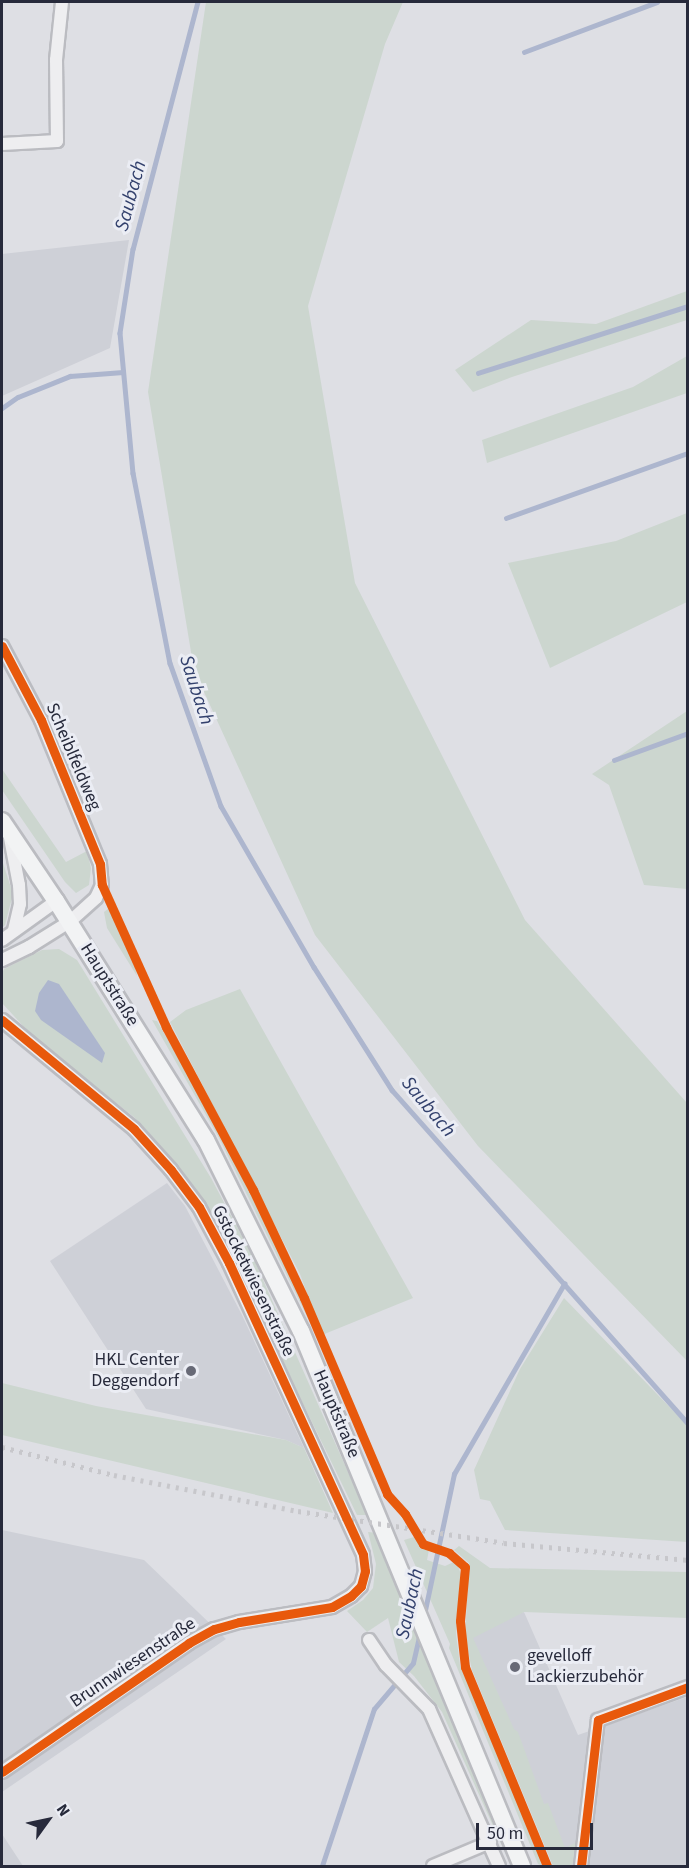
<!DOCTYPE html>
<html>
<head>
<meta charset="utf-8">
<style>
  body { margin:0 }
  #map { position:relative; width:689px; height:1868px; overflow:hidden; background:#dedfe4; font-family:"Source Sans 3",sans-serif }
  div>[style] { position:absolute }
  .built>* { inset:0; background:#ced0d7 }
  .green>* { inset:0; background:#ccd6cf }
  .water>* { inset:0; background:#adb6ce }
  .stream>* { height:4.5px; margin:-2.25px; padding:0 2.25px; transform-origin:2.25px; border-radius:2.25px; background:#adb6ce }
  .roads { filter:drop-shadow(2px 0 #bbbcc1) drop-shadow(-2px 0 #bbbcc1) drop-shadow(0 2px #bbbcc1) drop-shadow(0 -2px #bbbcc1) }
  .street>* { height:12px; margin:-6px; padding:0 6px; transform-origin:6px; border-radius:6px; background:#eeeef0 }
  .secondary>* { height:16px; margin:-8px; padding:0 8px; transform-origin:8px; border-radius:8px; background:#f2f3f4 }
  .rail>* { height:4.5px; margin-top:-2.25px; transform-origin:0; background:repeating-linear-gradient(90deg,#c7c7cb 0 3px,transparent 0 9px) }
  .cycleway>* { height:9px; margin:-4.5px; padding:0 4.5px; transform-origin:4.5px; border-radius:4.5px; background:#e8590c }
  .dots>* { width:16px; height:16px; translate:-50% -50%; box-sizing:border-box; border:3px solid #ebedf4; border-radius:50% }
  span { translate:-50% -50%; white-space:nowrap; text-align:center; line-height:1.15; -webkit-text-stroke:6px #ebedf4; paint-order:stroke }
  .street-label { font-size:18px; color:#272a3b }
  .poi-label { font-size:18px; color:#272a3b }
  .right { translate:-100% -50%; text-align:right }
  .left { translate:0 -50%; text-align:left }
  .water-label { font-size:20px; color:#33416d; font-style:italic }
  .frame { position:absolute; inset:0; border:3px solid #272a3b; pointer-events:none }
  .north { position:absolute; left:18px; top:1790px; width:60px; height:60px; -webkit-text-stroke:4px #ebedf4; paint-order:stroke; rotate:57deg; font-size:16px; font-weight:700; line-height:24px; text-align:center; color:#272a3b }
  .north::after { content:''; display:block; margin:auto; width:21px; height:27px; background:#272a3b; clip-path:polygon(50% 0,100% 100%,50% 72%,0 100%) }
  .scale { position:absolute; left:476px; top:1823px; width:117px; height:27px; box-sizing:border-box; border:3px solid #272a3b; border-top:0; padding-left:8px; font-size:18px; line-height:21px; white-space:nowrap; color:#272a3b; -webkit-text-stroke:4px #ebedf4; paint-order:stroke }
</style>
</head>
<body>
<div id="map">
  <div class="built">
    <i style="clip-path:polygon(129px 240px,110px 348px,2px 396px,2px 254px)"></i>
    <i style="clip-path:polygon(167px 1183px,185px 1206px,242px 1315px,304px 1448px,286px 1440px,146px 1409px,50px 1261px)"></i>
    <i style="clip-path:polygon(2px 1530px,144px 1560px,226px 1639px,2px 1792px)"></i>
    <i style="clip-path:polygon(524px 1612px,578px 1735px,687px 1697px,687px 1866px,556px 1866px,467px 1632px)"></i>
    <i style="clip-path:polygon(2px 1834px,23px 1866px,2px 1866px)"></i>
  </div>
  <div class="green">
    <i style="clip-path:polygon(206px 2px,403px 2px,385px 44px,308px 306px,355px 583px,525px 920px,687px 1103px,687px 1361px,478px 1146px,315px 935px,194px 670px,148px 392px)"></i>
    <i style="clip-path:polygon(687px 291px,687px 320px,512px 377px,473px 392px,455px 370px,531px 320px,596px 324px)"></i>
    <i style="clip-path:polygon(687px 356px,687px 393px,487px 463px,482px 440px,633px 387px)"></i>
    <i style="clip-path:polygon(687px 513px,687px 602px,550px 668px,508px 563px,616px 541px)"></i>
    <i style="clip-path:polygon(687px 711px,687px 889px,644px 885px,609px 785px,592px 774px)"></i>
    <i style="clip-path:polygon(2px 769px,66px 862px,87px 851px,91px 868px,89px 885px,76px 893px,65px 882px,2px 790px)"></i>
    <i style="clip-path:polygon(2px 860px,13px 894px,5px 925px,2px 928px)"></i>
    <i style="clip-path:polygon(109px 908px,135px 966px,137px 976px,107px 928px,104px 912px)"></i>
    <i style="clip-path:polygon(59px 949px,77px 960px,211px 1178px,252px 1255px,367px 1515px,357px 1515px,294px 1385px,239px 1261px,205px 1204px,178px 1167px,134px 1117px,36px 1040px,2px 1003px,2px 973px,4px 969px,42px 950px)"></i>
    <i style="clip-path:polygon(240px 989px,413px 1298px,322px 1335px,300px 1274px,170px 1022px,186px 1010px)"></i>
    <i style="clip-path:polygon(152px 1020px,157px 1021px,209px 1111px,287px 1265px,329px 1361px,219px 1138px)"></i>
    <i style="clip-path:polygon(564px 1298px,687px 1425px,687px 1542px,505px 1530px,490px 1501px,480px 1499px,474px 1470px,520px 1369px)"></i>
    <i style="clip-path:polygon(2px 1383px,96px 1406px,286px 1440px,304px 1448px,333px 1513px,2px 1435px)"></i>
    <i style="clip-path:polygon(368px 1532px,378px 1533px,425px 1656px,514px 1866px,511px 1866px,442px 1712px,414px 1676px,399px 1662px,388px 1618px,367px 1632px,347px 1611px,363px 1600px,373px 1588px,376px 1564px)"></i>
    <i style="clip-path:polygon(414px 1537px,419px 1544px,429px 1550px,427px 1560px,445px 1566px,456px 1561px,462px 1577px,456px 1634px,460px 1665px,543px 1866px,538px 1864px,449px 1648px,450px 1644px,404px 1540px)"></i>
    <i style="clip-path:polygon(459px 1546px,490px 1568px,687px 1572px,687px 1618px,524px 1612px,473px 1638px,514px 1729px,518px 1732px,544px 1804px,548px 1803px,565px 1848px,577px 1842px,574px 1861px,571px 1866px,553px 1866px,472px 1670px,465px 1638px,469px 1563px,454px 1550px)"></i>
  </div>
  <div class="water">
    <i style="clip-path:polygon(48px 980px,59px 984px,105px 1053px,102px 1063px,41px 1020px,35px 1011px,39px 993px)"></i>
  </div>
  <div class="stream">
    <i style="left:198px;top:2px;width:255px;rotate:104.7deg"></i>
    <i style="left:133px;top:249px;width:85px;rotate:98.8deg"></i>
    <i style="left:120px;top:333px;width:141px;rotate:84.7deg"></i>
    <i style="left:133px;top:473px;width:194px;rotate:79deg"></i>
    <i style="left:170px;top:663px;width:152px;rotate:70.4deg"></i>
    <i style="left:221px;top:806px;width:186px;rotate:60deg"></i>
    <i style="left:314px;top:967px;width:146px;rotate:57.6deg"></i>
    <i style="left:392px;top:1090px;width:446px;rotate:48.4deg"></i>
    <i style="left:524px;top:52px;width:142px;rotate:-20.6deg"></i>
    <i style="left:478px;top:373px;width:220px;rotate:-17.7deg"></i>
    <i style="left:2px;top:408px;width:19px;rotate:-35deg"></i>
    <i style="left:18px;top:397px;width:56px;rotate:-22deg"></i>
    <i style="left:70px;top:376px;width:53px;rotate:-4.3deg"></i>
    <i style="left:506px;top:518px;width:193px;rotate:-19.7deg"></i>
    <i style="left:614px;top:760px;width:79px;rotate:-20deg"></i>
    <i style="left:424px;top:1615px;width:144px;rotate:-78deg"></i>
    <i style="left:454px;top:1474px;width:220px;rotate:-59.9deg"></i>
    <i style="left:322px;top:1866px;width:165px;rotate:-71.7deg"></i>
    <i style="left:374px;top:1709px;width:60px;rotate:-49.7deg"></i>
    <i style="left:413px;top:1663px;width:32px;rotate:-77deg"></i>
  </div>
  <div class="roads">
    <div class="street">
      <i style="left:2px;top:144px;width:55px;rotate:-3.1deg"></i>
      <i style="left:57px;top:141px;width:81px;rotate:-90.7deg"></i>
      <i style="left:56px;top:60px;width:58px;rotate:-84.1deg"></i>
      <i style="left:2px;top:646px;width:84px;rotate:62.2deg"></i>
      <i style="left:41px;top:720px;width:156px;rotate:67.7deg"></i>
      <i style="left:100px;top:864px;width:21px;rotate:85deg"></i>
      <i style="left:102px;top:885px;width:14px;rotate:115deg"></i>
      <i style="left:96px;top:898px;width:36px;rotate:138deg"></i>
      <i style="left:69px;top:922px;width:47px;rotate:148deg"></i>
      <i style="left:29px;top:947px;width:30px;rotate:154deg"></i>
      <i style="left:10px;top:838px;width:48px;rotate:79.2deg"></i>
      <i style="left:19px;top:885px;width:19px;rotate:87deg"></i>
      <i style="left:20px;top:904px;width:27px;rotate:103deg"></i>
      <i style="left:2px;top:940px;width:67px;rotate:-35.8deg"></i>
      <i style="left:2px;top:1020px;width:171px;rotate:39.5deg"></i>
      <i style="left:134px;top:1129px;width:55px;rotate:47.9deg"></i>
      <i style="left:171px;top:1170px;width:46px;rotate:52.9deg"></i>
      <i style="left:199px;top:1207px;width:64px;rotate:61.8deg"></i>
      <i style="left:229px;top:1263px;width:321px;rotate:65.3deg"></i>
      <i style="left:363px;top:1555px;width:16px;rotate:83deg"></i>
      <i style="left:365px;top:1571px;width:16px;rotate:105deg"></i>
      <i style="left:361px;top:1586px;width:14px;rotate:135deg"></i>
      <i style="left:351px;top:1596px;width:22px;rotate:150deg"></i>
      <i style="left:332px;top:1607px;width:94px;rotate:170.8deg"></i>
      <i style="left:239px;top:1622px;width:26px;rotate:164deg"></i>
      <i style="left:214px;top:1629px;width:29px;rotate:151deg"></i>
      <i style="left:189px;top:1643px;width:227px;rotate:145.4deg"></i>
      <i style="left:369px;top:1640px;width:30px;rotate:56deg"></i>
      <i style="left:386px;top:1665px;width:62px;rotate:45.7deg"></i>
      <i style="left:429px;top:1709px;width:172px;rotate:66deg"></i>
      <i style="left:433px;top:1866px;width:62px;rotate:-22.8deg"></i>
      <i style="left:581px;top:1866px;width:147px;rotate:-83.4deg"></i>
      <i style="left:598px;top:1720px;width:96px;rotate:-20.1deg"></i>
    </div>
    <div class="secondary">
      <i style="left:2px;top:821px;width:97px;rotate:56deg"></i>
      <i style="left:56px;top:901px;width:282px;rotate:57.9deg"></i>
      <i style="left:206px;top:1140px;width:213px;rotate:63.6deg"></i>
      <i style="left:301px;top:1331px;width:579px;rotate:67.56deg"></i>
    </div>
  </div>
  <div class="rail">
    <i style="left:2px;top:1447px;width:115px;rotate:14deg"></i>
    <i style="left:114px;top:1475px;width:187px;rotate:11.1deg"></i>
    <i style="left:298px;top:1511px;width:208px;rotate:8.8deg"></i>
    <i style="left:504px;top:1543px;width:185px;rotate:5.3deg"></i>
  </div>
  <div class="cycleway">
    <i style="left:2px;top:646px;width:84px;rotate:62.2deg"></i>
    <i style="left:41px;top:720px;width:156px;rotate:67.7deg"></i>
    <i style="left:100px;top:864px;width:21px;rotate:85deg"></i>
    <i style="left:102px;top:885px;width:156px;rotate:65.7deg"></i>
    <i style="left:166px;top:1027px;width:185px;rotate:61.9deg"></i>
    <i style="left:253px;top:1190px;width:119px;rotate:64.7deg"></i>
    <i style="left:304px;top:1298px;width:213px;rotate:67deg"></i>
    <i style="left:387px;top:1494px;width:27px;rotate:48deg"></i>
    <i style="left:405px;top:1514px;width:35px;rotate:59deg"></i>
    <i style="left:423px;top:1544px;width:28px;rotate:19deg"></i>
    <i style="left:449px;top:1553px;width:21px;rotate:41deg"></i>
    <i style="left:465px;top:1567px;width:54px;rotate:95.3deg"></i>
    <i style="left:460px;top:1621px;width:46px;rotate:83.8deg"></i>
    <i style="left:465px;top:1667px;width:215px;rotate:67.6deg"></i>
    <i style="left:2px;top:1020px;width:171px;rotate:39.5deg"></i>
    <i style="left:134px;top:1129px;width:55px;rotate:47.9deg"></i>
    <i style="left:171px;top:1170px;width:46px;rotate:52.9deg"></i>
    <i style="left:199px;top:1207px;width:64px;rotate:61.8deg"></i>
    <i style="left:229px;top:1263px;width:321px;rotate:65.3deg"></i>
    <i style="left:363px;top:1555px;width:16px;rotate:83deg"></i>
    <i style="left:365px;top:1571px;width:16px;rotate:105deg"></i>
    <i style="left:361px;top:1586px;width:14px;rotate:135deg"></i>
    <i style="left:351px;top:1596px;width:22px;rotate:150deg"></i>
    <i style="left:332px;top:1607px;width:94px;rotate:170.8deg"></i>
    <i style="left:239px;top:1622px;width:26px;rotate:164deg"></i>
    <i style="left:214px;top:1629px;width:29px;rotate:151deg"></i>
    <i style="left:189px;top:1643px;width:227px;rotate:145.4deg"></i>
    <i style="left:581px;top:1866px;width:147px;rotate:-83.4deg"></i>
    <i style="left:598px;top:1720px;width:96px;rotate:-20.1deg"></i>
  </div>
  <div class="dots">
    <i style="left:191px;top:1371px;background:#676976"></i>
    <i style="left:515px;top:1667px;background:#676976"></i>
  </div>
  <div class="street-label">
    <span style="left:73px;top:757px;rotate:67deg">Scheiblfeldweg</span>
    <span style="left:109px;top:985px;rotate:58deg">Hauptstraße</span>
    <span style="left:253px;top:1281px;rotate:64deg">Gstocketwiesenstraße</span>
    <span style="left:336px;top:1414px;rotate:67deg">Hauptstraße</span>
    <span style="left:133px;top:1663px;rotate:-34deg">Brunnwiesenstraße</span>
  </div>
  <div class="poi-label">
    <span class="right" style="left:179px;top:1371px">HKL Center<br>Deggendorf</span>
    <span class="left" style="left:527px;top:1667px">gevelloff<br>Lackierzubehör</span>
  </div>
  <div class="water-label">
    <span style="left:131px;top:196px;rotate:-75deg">Saubach</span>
    <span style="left:196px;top:690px;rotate:72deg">Saubach</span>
    <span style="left:428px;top:1107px;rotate:50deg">Saubach</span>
    <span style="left:410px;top:1604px;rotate:-78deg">Saubach</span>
  </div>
  <div class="frame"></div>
  <div class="north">N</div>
  <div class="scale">50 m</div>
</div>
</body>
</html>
